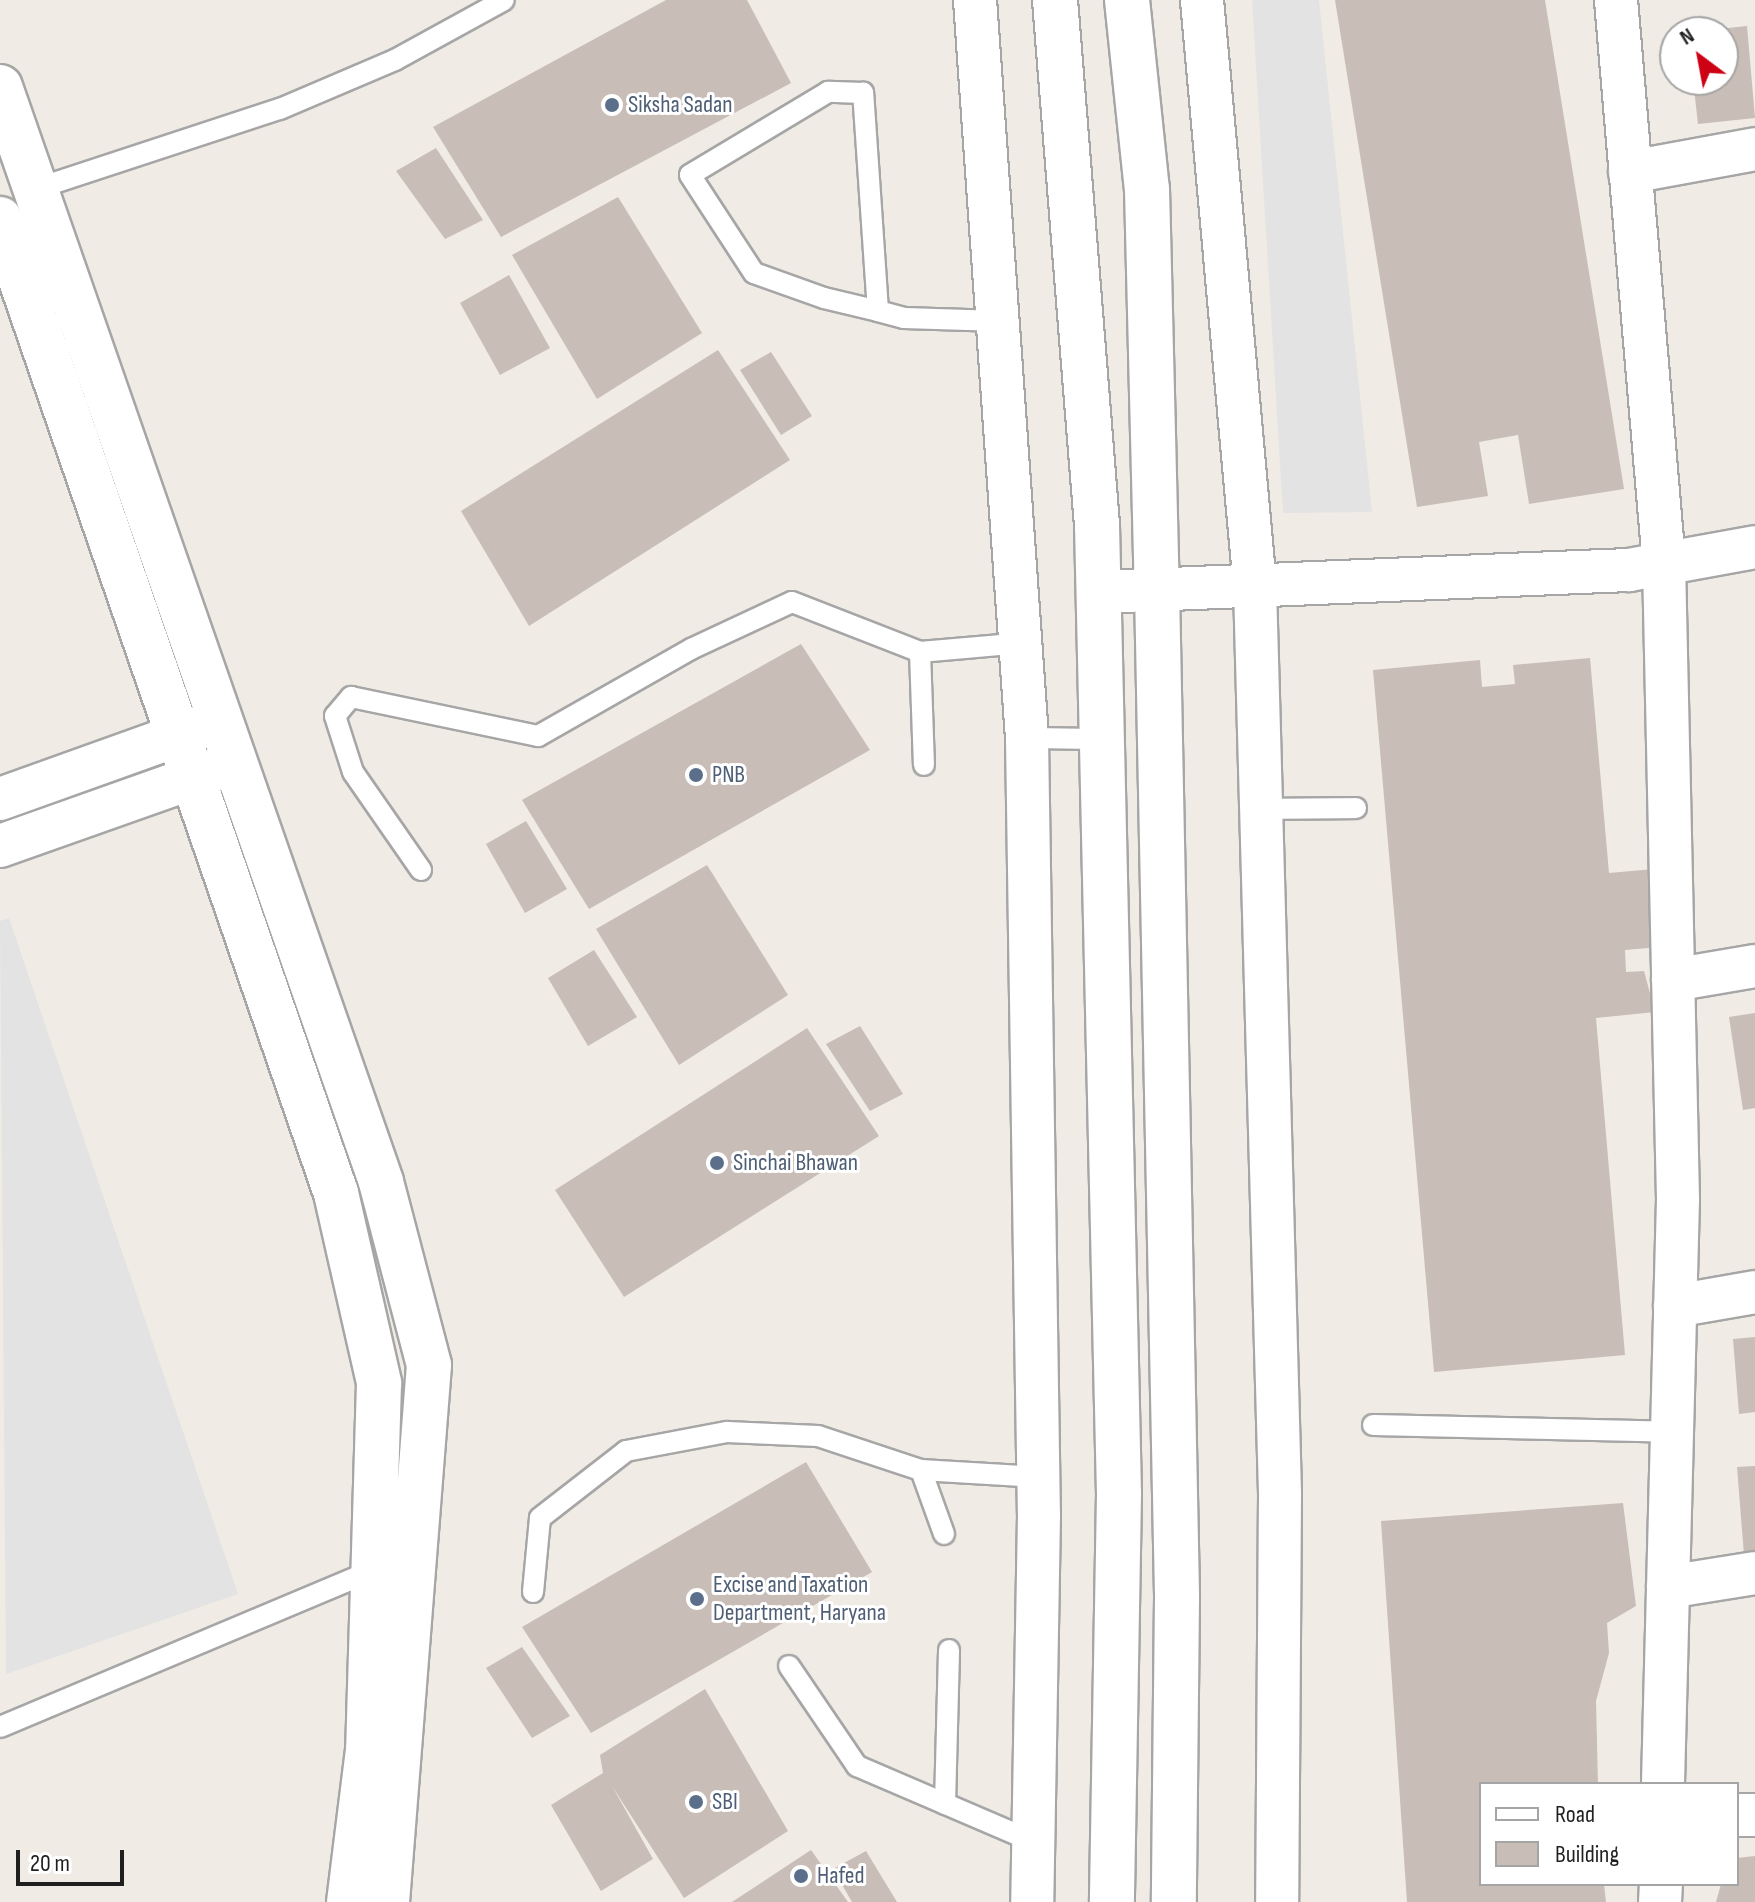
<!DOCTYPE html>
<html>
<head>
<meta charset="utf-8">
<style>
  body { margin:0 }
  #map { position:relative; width:1755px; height:1902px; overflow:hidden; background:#f0ebe4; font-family:"Sofia Sans Condensed",sans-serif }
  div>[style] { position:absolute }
  .parking>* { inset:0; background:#e3e3e3 }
  .building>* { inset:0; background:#c8bdb7 }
  .roads { filter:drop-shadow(2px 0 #a6a6a6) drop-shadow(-2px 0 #a6a6a6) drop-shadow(0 2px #a6a6a6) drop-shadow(0 -2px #a6a6a6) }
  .service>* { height:20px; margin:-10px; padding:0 10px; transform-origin:10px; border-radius:10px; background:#fff }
  .minor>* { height:42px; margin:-21px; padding:0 21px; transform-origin:21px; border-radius:21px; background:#fff }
  .tertiary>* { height:44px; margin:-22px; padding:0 22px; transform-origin:22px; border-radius:22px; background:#fff }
  .dots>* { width:22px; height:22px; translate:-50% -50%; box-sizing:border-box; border:4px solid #fff; border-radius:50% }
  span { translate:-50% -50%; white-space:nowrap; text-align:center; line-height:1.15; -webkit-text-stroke:6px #fff; paint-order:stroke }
  .service-label { font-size:24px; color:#4e5e75 }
  .left { translate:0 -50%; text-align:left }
  .legend { position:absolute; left:1479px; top:1782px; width:260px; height:104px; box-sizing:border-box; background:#fff; border:2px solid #a5a5a5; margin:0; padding:10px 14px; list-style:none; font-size:24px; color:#1f1f1f }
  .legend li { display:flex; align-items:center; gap:16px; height:40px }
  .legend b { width:40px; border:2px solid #a5a5a5 }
  .north { position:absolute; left:1659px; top:16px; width:80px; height:80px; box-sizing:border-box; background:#fff; border:2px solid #a5a5a5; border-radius:50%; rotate:328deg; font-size:22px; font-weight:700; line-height:32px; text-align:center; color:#1f1f1f }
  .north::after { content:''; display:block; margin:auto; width:28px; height:36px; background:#cd0014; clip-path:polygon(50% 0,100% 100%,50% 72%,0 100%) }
  .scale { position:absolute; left:16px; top:1850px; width:108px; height:36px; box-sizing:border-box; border:4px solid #1f1f1f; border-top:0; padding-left:10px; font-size:24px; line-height:28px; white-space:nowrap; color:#1f1f1f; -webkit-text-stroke:6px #fff; paint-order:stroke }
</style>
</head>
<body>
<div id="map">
  <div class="parking">
    <i style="clip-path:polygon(1252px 0,1319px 0,1372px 512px,1283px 513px)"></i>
    <i style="clip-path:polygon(9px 918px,238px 1594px,6px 1674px,0 921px)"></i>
  </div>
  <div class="building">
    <i style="clip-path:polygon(666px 0,747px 0,791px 83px,501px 237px,433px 127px)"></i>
    <i style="clip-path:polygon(1335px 0,1545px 0,1624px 489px,1529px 504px,1518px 435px,1479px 442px,1488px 496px,1417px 507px)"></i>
    <i style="clip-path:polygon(1747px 26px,1755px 118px,1698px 124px,1693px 80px,1723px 80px,1723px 32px,1709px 30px)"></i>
    <i style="clip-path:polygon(436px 148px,483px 220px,445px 239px,396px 171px)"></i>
    <i style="clip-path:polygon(618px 197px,702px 333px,597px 399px,512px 255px)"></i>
    <i style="clip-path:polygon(509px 275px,550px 348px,500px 375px,460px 303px)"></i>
    <i style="clip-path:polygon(718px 350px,790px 460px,529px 626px,461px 511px)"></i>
    <i style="clip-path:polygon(771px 352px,812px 416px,781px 435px,740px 370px)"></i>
    <i style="clip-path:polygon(801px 644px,870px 750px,589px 909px,522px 800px)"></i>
    <i style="clip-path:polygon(1590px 658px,1609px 873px,1654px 869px,1660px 947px,1625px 950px,1626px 972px,1644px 971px,1655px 1012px,1596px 1018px,1625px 1355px,1434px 1372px,1373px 670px,1480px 660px,1482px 687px,1515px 684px,1513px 665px)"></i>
    <i style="clip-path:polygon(526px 821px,567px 889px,525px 913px,486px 844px)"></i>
    <i style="clip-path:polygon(707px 865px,788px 995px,679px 1065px,596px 929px)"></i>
    <i style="clip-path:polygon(594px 950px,637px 1017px,588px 1046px,548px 978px)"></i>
    <i style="clip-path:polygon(1755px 1013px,1755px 1108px,1743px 1110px,1729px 1017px)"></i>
    <i style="clip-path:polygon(860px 1026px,903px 1094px,870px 1111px,826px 1044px)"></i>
    <i style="clip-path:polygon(807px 1028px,879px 1136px,624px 1297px,555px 1190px)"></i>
    <i style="clip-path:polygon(1755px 1337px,1755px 1412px,1739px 1414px,1733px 1339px)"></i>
    <i style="clip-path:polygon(806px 1462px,872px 1572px,591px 1733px,522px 1627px)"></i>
    <i style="clip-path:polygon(1755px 1466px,1755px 1554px,1744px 1555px,1737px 1467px)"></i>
    <i style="clip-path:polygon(1623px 1503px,1636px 1606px,1607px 1623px,1609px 1653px,1596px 1701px,1598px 1784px,1481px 1784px,1481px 1884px,1604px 1884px,1606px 1902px,1407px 1902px,1381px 1521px)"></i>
    <i style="clip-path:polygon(522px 1647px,570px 1716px,532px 1738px,486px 1668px)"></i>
    <i style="clip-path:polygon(705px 1689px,788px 1831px,684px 1898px,612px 1786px,653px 1859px,601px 1891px,551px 1805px,603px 1773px,600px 1755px)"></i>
    <i style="clip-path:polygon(811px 1850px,848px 1902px,732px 1902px)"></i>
    <i style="clip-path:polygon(866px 1851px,897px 1902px,852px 1902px,833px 1869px)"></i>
    <i style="clip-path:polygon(1755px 1856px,1755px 1902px,1716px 1902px,1721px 1884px,1737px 1884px,1737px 1858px)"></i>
  </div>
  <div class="roads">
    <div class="service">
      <i style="left:36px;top:189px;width:257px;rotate:-18.2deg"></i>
      <i style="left:280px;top:109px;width:125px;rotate:-23.1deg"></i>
      <i style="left:395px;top:60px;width:124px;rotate:-28.8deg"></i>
      <i style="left:878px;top:311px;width:219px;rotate:-93.9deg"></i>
      <i style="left:863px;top:93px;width:35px;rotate:-178deg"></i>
      <i style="left:828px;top:92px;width:161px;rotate:149deg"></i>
      <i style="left:690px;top:175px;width:117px;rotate:56.9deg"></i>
      <i style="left:754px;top:273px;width:74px;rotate:19.7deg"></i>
      <i style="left:824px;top:298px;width:56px;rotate:13.5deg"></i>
      <i style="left:878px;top:311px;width:27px;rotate:15deg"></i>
      <i style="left:904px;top:318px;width:96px;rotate:1.8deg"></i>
      <i style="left:920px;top:652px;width:113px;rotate:88deg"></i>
      <i style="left:1027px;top:738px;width:75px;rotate:0.8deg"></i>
      <i style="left:1261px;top:809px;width:95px;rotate:-0.6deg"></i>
      <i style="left:421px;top:870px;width:119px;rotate:-124.8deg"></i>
      <i style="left:353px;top:772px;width:59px;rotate:-107.8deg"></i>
      <i style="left:335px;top:716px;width:25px;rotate:-50deg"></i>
      <i style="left:351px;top:697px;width:191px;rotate:11.8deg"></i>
      <i style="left:538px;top:736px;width:176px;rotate:-29.6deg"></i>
      <i style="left:691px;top:649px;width:111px;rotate:-25deg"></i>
      <i style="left:792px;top:602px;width:137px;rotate:21.3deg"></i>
      <i style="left:920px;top:652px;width:102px;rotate:-5deg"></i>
      <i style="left:1373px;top:1425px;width:299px;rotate:1.3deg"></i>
      <i style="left:921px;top:1470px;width:68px;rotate:70.2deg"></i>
      <i style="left:533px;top:1592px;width:74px;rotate:-84.6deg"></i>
      <i style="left:540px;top:1518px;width:109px;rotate:-37.9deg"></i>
      <i style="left:626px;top:1451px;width:103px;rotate:-10.7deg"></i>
      <i style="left:727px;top:1432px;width:91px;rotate:2.5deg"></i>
      <i style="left:818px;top:1436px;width:108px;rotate:18.3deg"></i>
      <i style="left:921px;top:1470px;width:118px;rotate:3.4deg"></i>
      <i style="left:789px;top:1666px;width:121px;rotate:55.8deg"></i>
      <i style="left:857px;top:1766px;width:193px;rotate:23.2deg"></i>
      <i style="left:0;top:1727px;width:405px;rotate:-22.8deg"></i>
      <i style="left:945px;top:1804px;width:154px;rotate:-88.5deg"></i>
    </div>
    <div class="minor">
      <i style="left:975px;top:0;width:740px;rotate:85.97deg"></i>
      <i style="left:1027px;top:738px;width:777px;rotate:89.12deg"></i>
      <i style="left:1039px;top:1515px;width:387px;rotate:91deg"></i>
      <i style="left:1202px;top:0;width:589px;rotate:84.84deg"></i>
      <i style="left:1255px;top:587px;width:908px;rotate:88.42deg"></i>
      <i style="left:1280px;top:1495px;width:407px;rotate:90.4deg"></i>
      <i style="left:1616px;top:0;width:565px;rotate:85.13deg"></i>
      <i style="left:1664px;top:563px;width:636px;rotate:88.74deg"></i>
      <i style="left:1678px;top:1199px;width:585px;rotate:91.47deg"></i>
      <i style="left:1630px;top:172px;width:127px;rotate:-10.4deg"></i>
      <i style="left:1099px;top:592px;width:530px;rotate:-2.38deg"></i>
      <i style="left:1629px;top:570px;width:128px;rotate:-10.3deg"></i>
      <i style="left:0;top:799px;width:223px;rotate:-19.7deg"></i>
      <i style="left:0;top:846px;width:240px;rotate:-19.5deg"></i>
      <i style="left:1673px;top:980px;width:83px;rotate:-9.7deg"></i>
      <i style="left:1675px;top:1306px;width:81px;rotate:-9.9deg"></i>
      <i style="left:1668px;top:1587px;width:88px;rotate:-9.1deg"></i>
      <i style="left:1737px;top:1815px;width:18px"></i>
      <i style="left:1660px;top:1902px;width:18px;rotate:-87deg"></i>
    </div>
    <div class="tertiary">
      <i style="left:1055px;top:0;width:527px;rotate:85.43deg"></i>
      <i style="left:1097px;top:525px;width:969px;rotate:88.7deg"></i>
      <i style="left:1119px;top:1494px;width:408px;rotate:91deg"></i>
      <i style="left:1127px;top:0;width:190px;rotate:84deg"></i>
      <i style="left:1147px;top:189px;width:401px;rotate:88.6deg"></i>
      <i style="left:1157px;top:590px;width:1008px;rotate:88.86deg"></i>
      <i style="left:1177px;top:1598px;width:304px;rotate:90.6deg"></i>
      <i style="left:0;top:87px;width:1159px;rotate:70.81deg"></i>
      <i style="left:381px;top:1182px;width:189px;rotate:75.3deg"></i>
      <i style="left:429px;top:1365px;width:539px;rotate:94.47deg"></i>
      <i style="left:0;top:219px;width:1030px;rotate:70.97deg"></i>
      <i style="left:336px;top:1193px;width:195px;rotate:77.2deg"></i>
      <i style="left:379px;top:1383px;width:367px;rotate:91.7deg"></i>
      <i style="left:368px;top:1750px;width:153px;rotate:97.1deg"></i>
    </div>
  </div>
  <div class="dots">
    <i style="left:612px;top:105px;background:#5c6f8a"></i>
    <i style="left:696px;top:775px;background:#5c6f8a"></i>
    <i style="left:717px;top:1163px;background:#5c6f8a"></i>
    <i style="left:697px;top:1599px;background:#5c6f8a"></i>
    <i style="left:696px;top:1802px;background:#5c6f8a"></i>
    <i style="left:801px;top:1876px;background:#5c6f8a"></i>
  </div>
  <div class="service-label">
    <span class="left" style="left:628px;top:105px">Siksha Sadan</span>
    <span class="left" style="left:712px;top:775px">PNB</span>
    <span class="left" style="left:733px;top:1163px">Sinchai Bhawan</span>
    <span class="left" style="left:713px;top:1599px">Excise and Taxation<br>Department, Haryana</span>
    <span class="left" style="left:712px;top:1802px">SBI</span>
    <span class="left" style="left:817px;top:1876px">Hafed</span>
  </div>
  <ul class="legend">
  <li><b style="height:10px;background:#fff"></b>Road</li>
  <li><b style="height:22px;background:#c8bdb7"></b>Building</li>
  </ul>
  <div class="north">N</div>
  <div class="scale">20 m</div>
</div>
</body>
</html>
